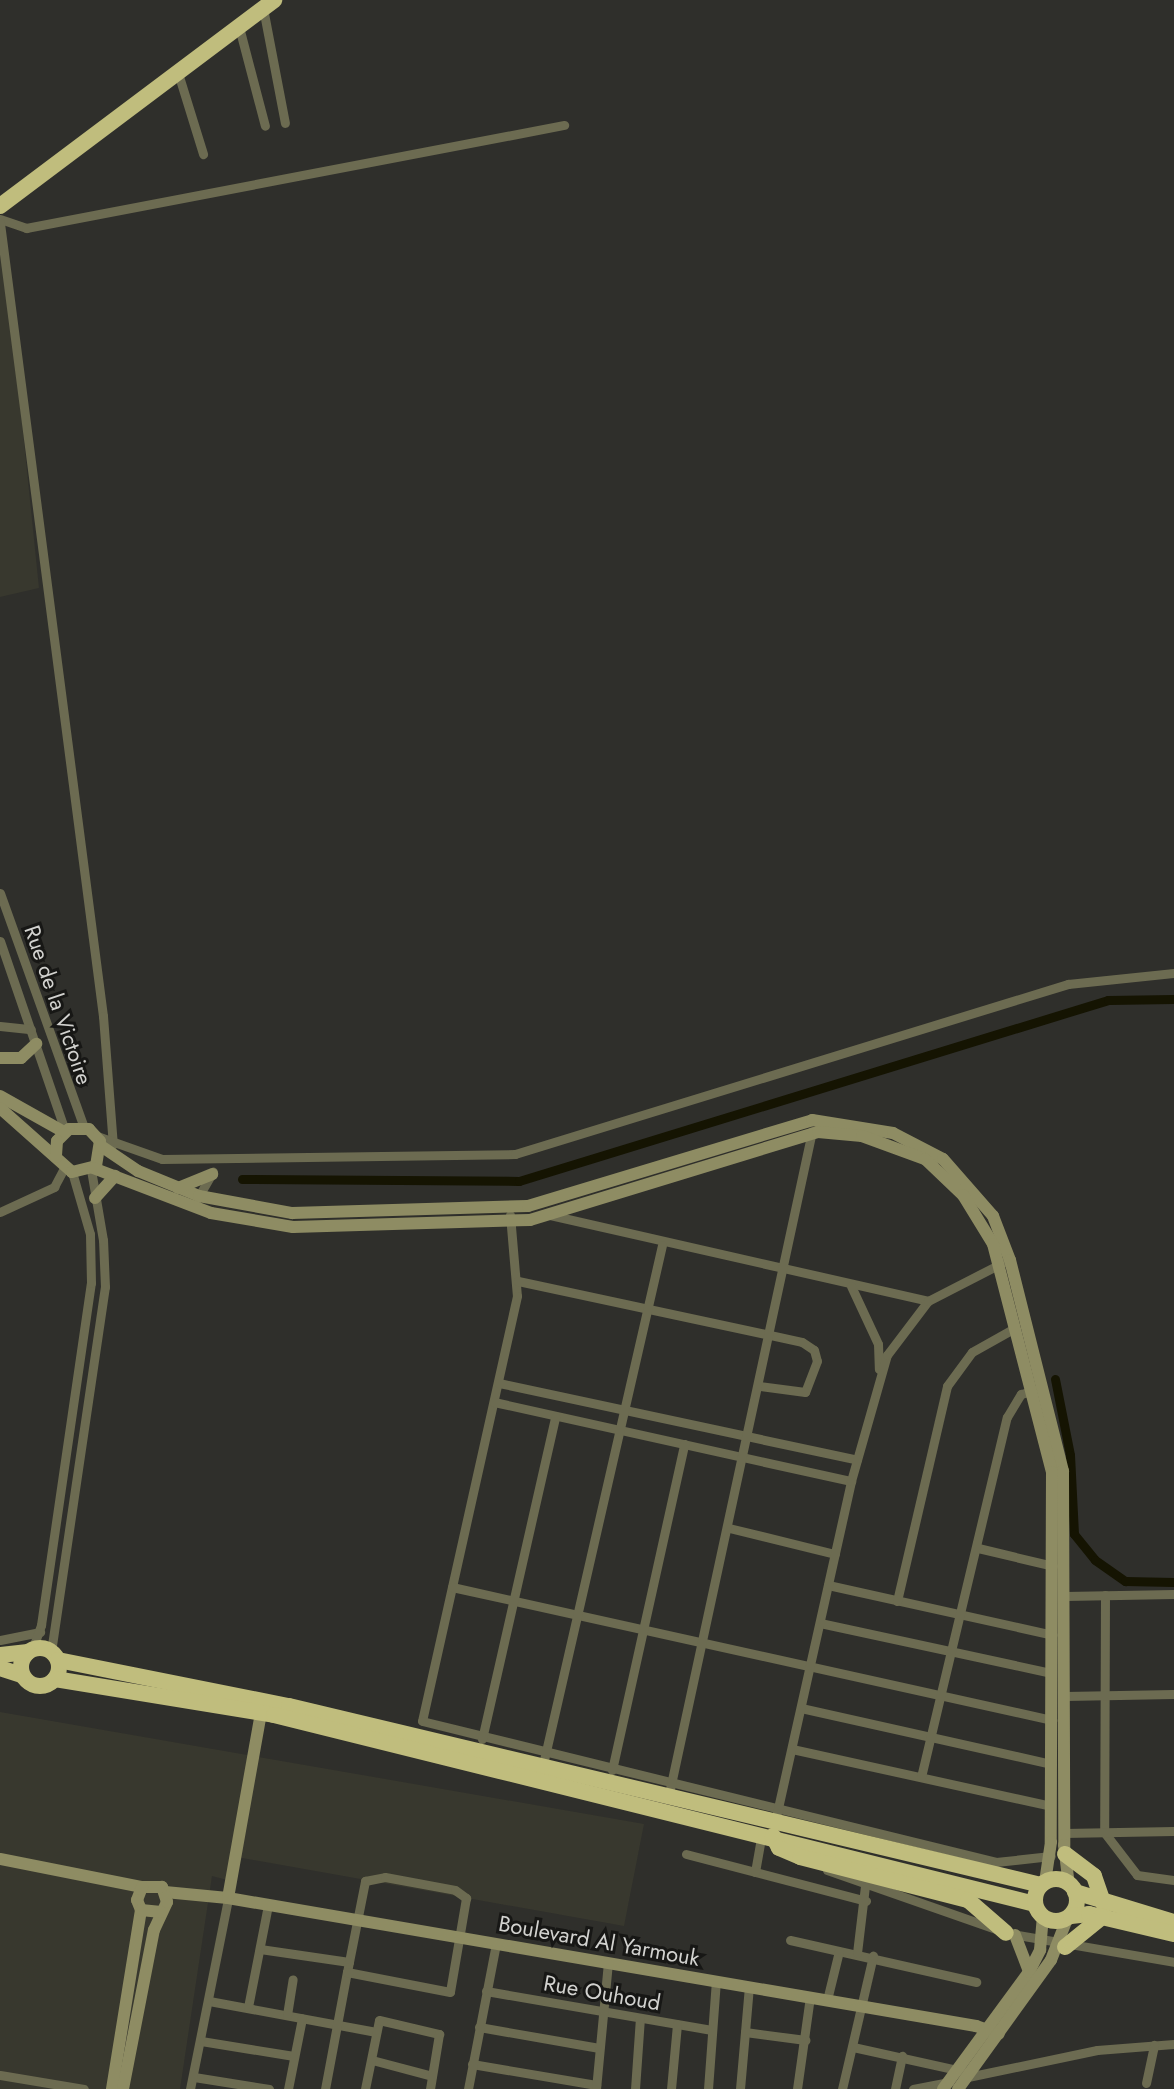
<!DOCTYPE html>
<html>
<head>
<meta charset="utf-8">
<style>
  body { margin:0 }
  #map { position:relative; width:1174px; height:2089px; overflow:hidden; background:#2f2f2b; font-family:Jost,sans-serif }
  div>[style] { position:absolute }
  .built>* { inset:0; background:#38382e }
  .canal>* { height:9px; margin:-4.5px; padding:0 4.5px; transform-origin:4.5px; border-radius:4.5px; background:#151402 }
  .street>* { height:9px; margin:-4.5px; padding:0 4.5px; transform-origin:4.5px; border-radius:4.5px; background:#6c6b51 }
  .secondary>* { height:12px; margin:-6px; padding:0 6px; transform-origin:6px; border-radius:6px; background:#8e8c63 }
  .highway>* { height:16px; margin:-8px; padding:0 8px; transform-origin:8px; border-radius:8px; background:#c0bd7d }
  .highway>.ring { margin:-8px; padding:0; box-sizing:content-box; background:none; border:16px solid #c0bd7d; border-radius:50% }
  span { translate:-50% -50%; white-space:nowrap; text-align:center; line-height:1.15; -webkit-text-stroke:6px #171715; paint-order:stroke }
  .street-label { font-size:22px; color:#d2d2cf }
</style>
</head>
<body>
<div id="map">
  <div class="built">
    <i style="clip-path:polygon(2px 226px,39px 588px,0 597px,0 227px)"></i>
    <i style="clip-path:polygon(0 1712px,644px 1824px,624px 1926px,237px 1857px,231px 1881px,212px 1876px,180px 2089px,0 2089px)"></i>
  </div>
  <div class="canal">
    <i style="left:242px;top:1179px;width:277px;rotate:0.4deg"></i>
    <i style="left:519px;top:1181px;width:616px;rotate:-17.08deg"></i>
    <i style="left:1108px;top:1000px;width:66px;rotate:-0.9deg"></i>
    <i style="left:1055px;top:1379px;width:77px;rotate:78.8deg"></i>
    <i style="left:1070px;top:1455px;width:79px;rotate:87.1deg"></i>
    <i style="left:1074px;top:1534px;width:33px;rotate:51deg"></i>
    <i style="left:1095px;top:1560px;width:37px;rotate:35deg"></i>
    <i style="left:1125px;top:1581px;width:49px;rotate:1.2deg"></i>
  </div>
  <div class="street">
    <i style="left:263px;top:8px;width:117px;rotate:79.2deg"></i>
    <i style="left:239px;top:27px;width:102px;rotate:75.3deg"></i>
    <i style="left:178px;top:73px;width:85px;rotate:72.8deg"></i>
    <i style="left:0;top:219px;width:28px;rotate:19deg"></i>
    <i style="left:26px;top:228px;width:548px;rotate:-10.84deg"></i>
    <i style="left:0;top:223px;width:800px;rotate:82.6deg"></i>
    <i style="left:103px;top:1016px;width:129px;rotate:85.6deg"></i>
    <i style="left:0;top:893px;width:250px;rotate:70.3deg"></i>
    <i style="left:0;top:941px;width:201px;rotate:71.1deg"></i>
    <i style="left:0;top:1026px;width:31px;rotate:6deg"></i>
    <i style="left:97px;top:1136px;width:69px;rotate:19.5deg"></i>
    <i style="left:162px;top:1159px;width:353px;rotate:-0.8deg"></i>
    <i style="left:515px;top:1154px;width:579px;rotate:-17.09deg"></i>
    <i style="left:1068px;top:984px;width:107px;rotate:-5.9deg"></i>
    <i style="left:196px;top:1201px;width:34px;rotate:-60deg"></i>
    <i style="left:0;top:1212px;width:60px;rotate:-24.8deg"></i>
    <i style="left:54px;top:1187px;width:21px;rotate:-62deg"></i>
    <i style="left:510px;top:1215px;width:81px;rotate:85.1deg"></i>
    <i style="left:517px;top:1296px;width:435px;rotate:102.6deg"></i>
    <i style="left:422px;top:1721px;width:591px;rotate:13.8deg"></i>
    <i style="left:996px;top:1862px;width:55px;rotate:-6.2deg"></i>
    <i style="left:550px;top:1215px;width:388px;rotate:12.8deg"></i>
    <i style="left:518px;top:1281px;width:290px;rotate:12.1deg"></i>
    <i style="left:802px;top:1342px;width:14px;rotate:34deg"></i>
    <i style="left:814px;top:1350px;width:11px;rotate:75deg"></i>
    <i style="left:817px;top:1361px;width:33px;rotate:111deg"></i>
    <i style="left:805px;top:1392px;width:45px;rotate:-172.4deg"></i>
    <i style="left:851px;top:1286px;width:64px;rotate:65deg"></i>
    <i style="left:878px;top:1344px;width:25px;rotate:88deg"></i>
    <i style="left:499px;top:1383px;width:366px;rotate:12.1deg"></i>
    <i style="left:494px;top:1402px;width:366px;rotate:12.5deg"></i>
    <i style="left:729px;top:1528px;width:109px;rotate:13.8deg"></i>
    <i style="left:978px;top:1548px;width:77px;rotate:13.5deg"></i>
    <i style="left:828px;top:1585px;width:230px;rotate:12.5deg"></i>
    <i style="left:452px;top:1587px;width:615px;rotate:12.5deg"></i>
    <i style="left:1105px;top:1595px;width:237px;rotate:90.2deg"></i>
    <i style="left:1104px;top:1832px;width:54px;rotate:52.5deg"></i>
    <i style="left:1137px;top:1875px;width:37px;rotate:8deg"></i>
    <i style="left:1065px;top:1596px;width:109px;rotate:-1.1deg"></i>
    <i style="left:897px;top:1601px;width:221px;rotate:-76.9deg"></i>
    <i style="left:947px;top:1386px;width:42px;rotate:-53.7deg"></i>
    <i style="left:972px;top:1352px;width:47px;rotate:-29.3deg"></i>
    <i style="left:820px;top:1623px;width:237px;rotate:12.2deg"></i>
    <i style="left:0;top:1640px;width:41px;rotate:-11.3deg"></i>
    <i style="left:32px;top:1650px;width:27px;rotate:-70deg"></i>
    <i style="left:41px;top:1625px;width:346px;rotate:-81.7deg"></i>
    <i style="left:91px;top:1283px;width:49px;rotate:-91.2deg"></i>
    <i style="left:90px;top:1234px;width:65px;rotate:-106.2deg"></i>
    <i style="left:51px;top:1652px;width:369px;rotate:-81.6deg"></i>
    <i style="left:105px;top:1287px;width:47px;rotate:-92.4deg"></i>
    <i style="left:103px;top:1240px;width:71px;rotate:-99.7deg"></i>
    <i style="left:1065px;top:1696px;width:109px;rotate:-1.1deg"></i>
    <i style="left:801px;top:1708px;width:257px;rotate:12.6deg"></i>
    <i style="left:482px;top:1739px;width:330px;rotate:-77.2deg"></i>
    <i style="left:792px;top:1749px;width:265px;rotate:12.4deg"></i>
    <i style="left:544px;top:1760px;width:528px;rotate:-77.09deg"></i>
    <i style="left:612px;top:1770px;width:334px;rotate:-77.5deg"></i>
    <i style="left:921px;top:1777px;width:370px;rotate:-76.6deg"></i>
    <i style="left:1007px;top:1417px;width:27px;rotate:-59deg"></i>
    <i style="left:1021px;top:1394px;width:16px;rotate:-15deg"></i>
    <i style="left:670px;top:1789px;width:673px;rotate:-77.82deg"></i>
    <i style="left:776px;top:1817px;width:344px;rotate:-77.4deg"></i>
    <i style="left:851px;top:1481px;width:131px;rotate:-74.1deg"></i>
    <i style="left:887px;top:1355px;width:68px;rotate:-52.8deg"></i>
    <i style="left:928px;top:1301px;width:85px;rotate:-27.2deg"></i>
    <i style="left:1064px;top:1833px;width:110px;rotate:-1deg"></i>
    <i style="left:686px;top:1854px;width:186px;rotate:14.6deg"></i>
    <i style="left:827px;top:1870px;width:181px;rotate:19.3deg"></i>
    <i style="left:755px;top:1872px;width:40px;rotate:-80deg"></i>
    <i style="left:1012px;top:1934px;width:164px;rotate:9.8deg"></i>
    <i style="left:790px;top:1940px;width:191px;rotate:12.7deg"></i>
    <i style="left:260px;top:1949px;width:90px;rotate:8.3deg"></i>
    <i style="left:857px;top:1953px;width:67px;rotate:-83.2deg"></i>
    <i style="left:486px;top:1991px;width:229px;rotate:9.8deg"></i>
    <i style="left:827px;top:2000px;width:50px;rotate:-76.2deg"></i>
    <i style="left:209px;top:2001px;width:170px;rotate:10.5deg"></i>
    <i style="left:248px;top:2007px;width:104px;rotate:-78.9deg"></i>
    <i style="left:287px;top:2015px;width:36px;rotate:-81deg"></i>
    <i style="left:479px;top:2027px;width:122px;rotate:9.9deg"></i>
    <i style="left:745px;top:2032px;width:61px;rotate:7.6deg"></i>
    <i style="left:201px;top:2041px;width:94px;rotate:9.2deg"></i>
    <i style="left:853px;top:2047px;width:112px;rotate:12.4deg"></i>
    <i style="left:372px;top:2060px;width:62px;rotate:14.9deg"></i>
    <i style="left:472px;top:2064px;width:126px;rotate:9.6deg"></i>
    <i style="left:0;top:2075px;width:85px;rotate:9.5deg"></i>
    <i style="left:194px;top:2077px;width:76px;rotate:9.1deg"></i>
    <i style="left:963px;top:2078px;width:137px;rotate:-11.8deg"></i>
    <i style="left:1097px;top:2050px;width:77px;rotate:-4.5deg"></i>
    <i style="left:1146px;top:2083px;width:39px;rotate:-78deg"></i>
    <i style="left:190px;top:2089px;width:195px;rotate:-78.7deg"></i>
    <i style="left:288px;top:2089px;width:72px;rotate:-78.8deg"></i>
    <i style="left:325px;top:2089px;width:119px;rotate:-79.4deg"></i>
    <i style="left:347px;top:1972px;width:93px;rotate:-78.8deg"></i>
    <i style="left:365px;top:1881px;width:20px;rotate:-11deg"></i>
    <i style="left:385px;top:1877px;width:71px;rotate:10.5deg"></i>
    <i style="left:455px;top:1890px;width:14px;rotate:36deg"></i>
    <i style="left:466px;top:1898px;width:95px;rotate:99.7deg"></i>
    <i style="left:450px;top:1992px;width:105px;rotate:-169deg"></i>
    <i style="left:365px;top:2089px;width:70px;rotate:-78.5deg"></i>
    <i style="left:379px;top:2020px;width:62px;rotate:13.1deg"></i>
    <i style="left:439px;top:2034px;width:56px;rotate:99.3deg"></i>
    <i style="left:468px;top:2089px;width:148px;rotate:-79.1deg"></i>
    <i style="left:596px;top:2089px;width:127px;rotate:-84.6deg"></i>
    <i style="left:635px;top:2089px;width:71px;rotate:-86deg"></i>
    <i style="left:671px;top:2089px;width:65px;rotate:-84.7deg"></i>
    <i style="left:708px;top:2089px;width:108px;rotate:-85.8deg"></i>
    <i style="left:740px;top:2089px;width:102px;rotate:-85deg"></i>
    <i style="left:797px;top:2089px;width:93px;rotate:-82deg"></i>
    <i style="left:842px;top:2089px;width:137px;rotate:-76.9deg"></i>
    <i style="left:895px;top:2089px;width:34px;rotate:-78deg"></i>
    <i style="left:913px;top:2089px;width:37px;rotate:-11deg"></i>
  </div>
  <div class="secondary">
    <i style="left:0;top:1058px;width:21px"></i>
    <i style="left:21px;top:1058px;width:21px;rotate:-43deg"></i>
    <i style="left:0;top:1096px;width:73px;rotate:29.4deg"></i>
    <i style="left:0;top:1108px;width:96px;rotate:41.6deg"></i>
    <i style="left:72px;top:1172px;width:25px;rotate:-14deg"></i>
    <i style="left:96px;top:1166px;width:25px;rotate:-81deg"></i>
    <i style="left:100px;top:1141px;width:16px;rotate:-133deg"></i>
    <i style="left:89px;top:1129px;width:20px;rotate:180deg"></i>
    <i style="left:69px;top:1129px;width:17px;rotate:135deg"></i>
    <i style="left:57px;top:1141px;width:16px;rotate:94deg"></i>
    <i style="left:101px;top:1146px;width:45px;rotate:34deg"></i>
    <i style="left:138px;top:1171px;width:66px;rotate:22.3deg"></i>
    <i style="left:199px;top:1196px;width:95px;rotate:10.4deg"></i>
    <i style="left:292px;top:1213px;width:236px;rotate:-1.7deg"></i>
    <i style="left:528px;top:1206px;width:297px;rotate:-16.8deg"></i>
    <i style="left:812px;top:1120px;width:82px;rotate:9.1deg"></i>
    <i style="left:893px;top:1133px;width:56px;rotate:27.5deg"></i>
    <i style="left:943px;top:1159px;width:76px;rotate:48.7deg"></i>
    <i style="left:993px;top:1216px;width:47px;rotate:68.9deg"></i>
    <i style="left:1010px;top:1260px;width:218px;rotate:75.9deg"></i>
    <i style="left:1063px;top:1471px;width:374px;rotate:89.8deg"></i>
    <i style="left:1064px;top:1845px;width:39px;rotate:83deg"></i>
    <i style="left:93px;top:1168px;width:126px;rotate:20.9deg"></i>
    <i style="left:211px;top:1213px;width:83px;rotate:9.7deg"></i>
    <i style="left:293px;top:1227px;width:237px;rotate:-1.7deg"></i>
    <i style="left:530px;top:1220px;width:301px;rotate:-17deg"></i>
    <i style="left:818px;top:1132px;width:44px;rotate:5.2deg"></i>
    <i style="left:862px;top:1136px;width:67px;rotate:20.1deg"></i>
    <i style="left:925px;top:1159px;width:52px;rotate:43.5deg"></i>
    <i style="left:963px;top:1195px;width:57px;rotate:58.5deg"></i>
    <i style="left:993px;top:1244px;width:236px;rotate:75.5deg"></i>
    <i style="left:1052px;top:1472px;width:370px;rotate:90.2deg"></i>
    <i style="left:1051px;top:1842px;width:40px;rotate:98.5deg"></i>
    <i style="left:178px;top:1188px;width:37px;rotate:-22deg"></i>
    <i style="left:95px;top:1198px;width:30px;rotate:-48deg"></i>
    <i style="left:0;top:1859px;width:145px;rotate:11.2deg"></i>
    <i style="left:165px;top:1892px;width:63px;rotate:5.4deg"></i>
    <i style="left:228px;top:1898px;width:759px;rotate:9.71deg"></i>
    <i style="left:976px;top:2026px;width:24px;rotate:19deg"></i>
    <i style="left:228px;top:1898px;width:189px;rotate:-79.9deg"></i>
    <i style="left:1015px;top:1935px;width:40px;rotate:69deg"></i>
    <i style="left:112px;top:2089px;width:181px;rotate:-80.8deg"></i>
    <i style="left:123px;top:2089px;width:162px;rotate:-79deg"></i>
    <i style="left:154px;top:1930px;width:31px;rotate:-65deg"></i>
    <i style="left:167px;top:1902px;width:16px;rotate:-108deg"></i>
    <i style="left:162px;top:1887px;width:20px;rotate:180deg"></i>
    <i style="left:142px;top:1887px;width:14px;rotate:111deg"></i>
    <i style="left:137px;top:1900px;width:11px;rotate:68deg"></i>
    <i style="left:141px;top:1910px;width:20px;rotate:6deg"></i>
    <i style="left:943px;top:2089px;width:145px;rotate:-53.7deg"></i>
    <i style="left:1029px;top:1972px;width:25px;rotate:-63deg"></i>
    <i style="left:1040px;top:1950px;width:33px;rotate:-85deg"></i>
    <i style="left:958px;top:2089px;width:159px;rotate:-54.2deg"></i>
    <i style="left:1051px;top:1960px;width:44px;rotate:-68.7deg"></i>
  </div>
  <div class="highway">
    <i style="left:0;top:206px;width:343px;rotate:-36.9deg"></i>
    <i class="ring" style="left:21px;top:1648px;width:22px;height:22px"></i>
    <i style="left:0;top:1655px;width:28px;rotate:-6deg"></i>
    <i style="left:58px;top:1660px;width:236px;rotate:11.3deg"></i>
    <i style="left:289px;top:1706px;width:773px;rotate:13.39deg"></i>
    <i style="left:0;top:1668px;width:23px;rotate:18deg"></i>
    <i style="left:55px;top:1679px;width:222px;rotate:9.3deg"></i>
    <i style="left:274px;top:1715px;width:784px;rotate:13.95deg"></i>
    <i style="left:773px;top:1836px;width:13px;rotate:63deg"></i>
    <i style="left:779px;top:1848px;width:23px;rotate:23deg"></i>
    <i style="left:800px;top:1857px;width:173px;rotate:14.4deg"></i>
    <i style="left:968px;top:1900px;width:50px;rotate:41deg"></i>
    <i style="left:1065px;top:1854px;width:36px;rotate:37deg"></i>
    <i style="left:1094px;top:1876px;width:31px;rotate:71deg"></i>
    <i class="ring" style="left:1035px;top:1879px;width:26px;height:26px"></i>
    <i style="left:1075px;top:1892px;width:103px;rotate:16.9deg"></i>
    <i style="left:1071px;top:1916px;width:18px;rotate:-6deg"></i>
    <i style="left:1089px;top:1914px;width:87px;rotate:13.2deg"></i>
    <i style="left:1065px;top:1947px;width:48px;rotate:-39deg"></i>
  </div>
  <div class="street-label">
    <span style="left:58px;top:1005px;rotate:71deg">Rue de la Victoire</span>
    <span style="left:599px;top:1941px;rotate:10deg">Boulevard Al Yarmouk</span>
    <span style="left:602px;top:1993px;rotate:10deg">Rue Ouhoud</span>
  </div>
</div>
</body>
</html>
